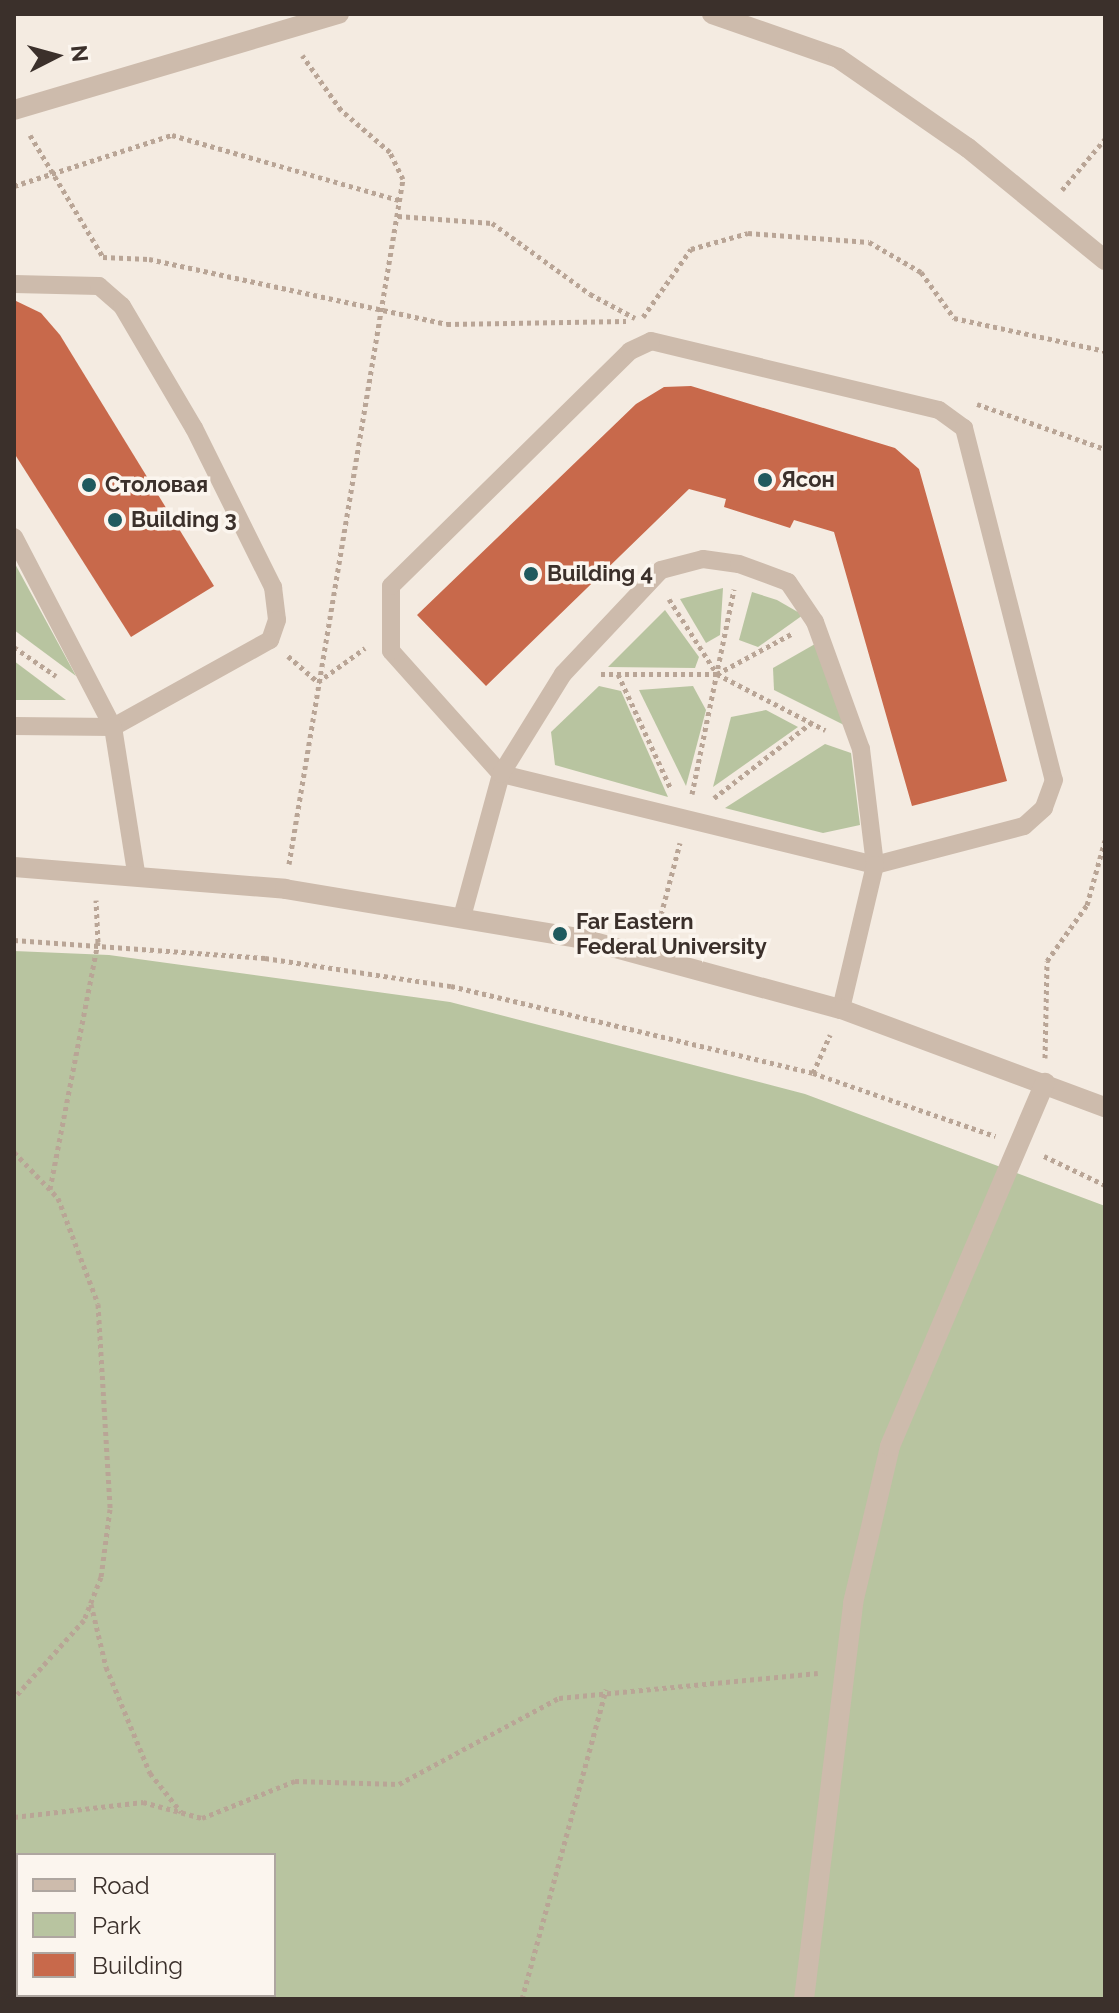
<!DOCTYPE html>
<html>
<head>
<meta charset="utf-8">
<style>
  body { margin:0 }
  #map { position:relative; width:1119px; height:2013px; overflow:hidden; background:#f4ebe1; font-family:Raleway,sans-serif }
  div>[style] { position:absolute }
  .green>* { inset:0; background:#b8c4a0 }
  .building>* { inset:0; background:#c8694b }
  .path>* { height:5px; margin-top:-2.5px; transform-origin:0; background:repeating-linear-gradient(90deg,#b9a596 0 4px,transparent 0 8px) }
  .service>* { height:18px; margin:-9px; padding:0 9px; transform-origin:9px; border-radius:9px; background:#cdbbac }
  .minor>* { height:20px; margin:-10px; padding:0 10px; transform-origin:10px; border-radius:10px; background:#cdbbac }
  .dots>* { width:22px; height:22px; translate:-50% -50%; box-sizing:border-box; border:4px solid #fbf5ee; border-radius:50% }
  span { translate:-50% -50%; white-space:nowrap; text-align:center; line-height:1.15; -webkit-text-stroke:7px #fbf5ee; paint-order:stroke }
  .poi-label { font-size:22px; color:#3b302b; font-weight:700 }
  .left { translate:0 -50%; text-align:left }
  .frame { position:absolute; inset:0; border:16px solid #3b302b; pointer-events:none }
  .legend { position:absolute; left:16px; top:1853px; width:260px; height:144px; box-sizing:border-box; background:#fbf5ee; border:2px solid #aea6a0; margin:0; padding:10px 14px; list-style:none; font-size:24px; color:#3b302b }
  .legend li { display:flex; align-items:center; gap:16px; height:40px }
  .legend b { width:40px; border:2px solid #aea6a0 }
  .north { position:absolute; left:16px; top:16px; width:80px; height:80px; -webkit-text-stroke:6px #fbf5ee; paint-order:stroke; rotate:84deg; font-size:22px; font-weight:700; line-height:32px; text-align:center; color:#3b302b }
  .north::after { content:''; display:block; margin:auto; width:28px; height:36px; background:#3b302b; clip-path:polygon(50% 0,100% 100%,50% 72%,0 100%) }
</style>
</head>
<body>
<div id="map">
  <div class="green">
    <i style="clip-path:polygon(14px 562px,76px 676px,14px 630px)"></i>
    <i style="clip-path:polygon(723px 588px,720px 635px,706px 643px,680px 599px)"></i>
    <i style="clip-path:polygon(752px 592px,777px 600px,803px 615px,758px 647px,739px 640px)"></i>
    <i style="clip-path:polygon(665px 610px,699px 657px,695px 668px,608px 667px)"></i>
    <i style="clip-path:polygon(815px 644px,846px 726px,774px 690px,773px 668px)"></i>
    <i style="clip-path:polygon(14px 661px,66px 700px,14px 700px)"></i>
    <i style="clip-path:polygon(599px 686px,621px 691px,668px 797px,555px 765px,551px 732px)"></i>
    <i style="clip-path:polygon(693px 686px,706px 710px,686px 786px,639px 690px)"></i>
    <i style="clip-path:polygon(766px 710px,798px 727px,713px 787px,731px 717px)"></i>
    <i style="clip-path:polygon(825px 744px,851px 753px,860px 825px,823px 833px,725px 808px)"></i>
    <i style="clip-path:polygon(evenodd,14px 951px,109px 955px,450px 1002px,805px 1094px,1105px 1206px,1105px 1999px,14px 1999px,14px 951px,18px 1855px,274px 1855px,274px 1995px,18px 1995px,18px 1855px)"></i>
  </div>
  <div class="building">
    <i style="clip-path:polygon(14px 300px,41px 313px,60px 335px,214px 586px,131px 637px,14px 453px)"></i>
    <i style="clip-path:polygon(691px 386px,895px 448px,919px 469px,1007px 781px,912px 806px,834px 532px,794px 520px,790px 528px,724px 507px,726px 499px,689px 489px,486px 686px,417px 615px,636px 404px,664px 387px)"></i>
  </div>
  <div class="path">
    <i style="left:30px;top:135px;width:142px;rotate:59.1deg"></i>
    <i style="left:14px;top:186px;width:166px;rotate:-17.9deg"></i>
    <i style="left:172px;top:135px;width:239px;rotate:16deg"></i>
    <i style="left:1062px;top:190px;width:67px;rotate:-49.9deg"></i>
    <i style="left:398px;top:216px;width:94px;rotate:4.3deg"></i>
    <i style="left:492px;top:223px;width:121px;rotate:35.9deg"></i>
    <i style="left:590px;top:294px;width:51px;rotate:28.1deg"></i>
    <i style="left:103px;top:257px;width:46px;rotate:2.5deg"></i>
    <i style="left:149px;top:259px;width:305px;rotate:12.3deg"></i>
    <i style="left:447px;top:324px;width:179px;rotate:-1deg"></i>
    <i style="left:643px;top:317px;width:83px;rotate:-54.8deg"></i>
    <i style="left:691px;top:249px;width:59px;rotate:-15.7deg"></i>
    <i style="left:748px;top:233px;width:121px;rotate:4.3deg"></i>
    <i style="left:869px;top:242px;width:60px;rotate:30deg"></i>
    <i style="left:921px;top:272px;width:57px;rotate:54.3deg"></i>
    <i style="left:954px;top:318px;width:155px;rotate:12.3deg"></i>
    <i style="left:977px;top:404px;width:136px;rotate:19.4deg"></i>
    <i style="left:669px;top:599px;width:89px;rotate:57.4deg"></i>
    <i style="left:717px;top:674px;width:122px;rotate:27.4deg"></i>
    <i style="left:14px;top:647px;width:51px;rotate:34.6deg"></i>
    <i style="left:288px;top:656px;width:40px;rotate:41deg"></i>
    <i style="left:318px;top:682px;width:58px;rotate:-35.9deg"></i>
    <i style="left:601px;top:674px;width:116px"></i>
    <i style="left:717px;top:674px;width:86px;rotate:-28.3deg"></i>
    <i style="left:618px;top:674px;width:127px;rotate:65.3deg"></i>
    <i style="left:692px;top:794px;width:209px;rotate:-78.4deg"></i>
    <i style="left:714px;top:798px;width:123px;rotate:-37.7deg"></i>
    <i style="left:289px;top:864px;width:694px;rotate:-80.55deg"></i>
    <i style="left:403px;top:179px;width:30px;rotate:-116deg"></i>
    <i style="left:390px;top:152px;width:65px;rotate:-139.4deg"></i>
    <i style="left:341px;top:110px;width:67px;rotate:-125.3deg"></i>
    <i style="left:657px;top:930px;width:90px;rotate:-75.2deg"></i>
    <i style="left:14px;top:940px;width:252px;rotate:4.1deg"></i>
    <i style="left:265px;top:958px;width:188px;rotate:8.6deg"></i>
    <i style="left:451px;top:986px;width:372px;rotate:13.5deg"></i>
    <i style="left:813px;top:1073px;width:193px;rotate:19.1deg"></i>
    <i style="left:1045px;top:1058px;width:97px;rotate:-88.8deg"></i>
    <i style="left:1047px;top:961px;width:69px;rotate:-54.5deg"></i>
    <i style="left:1087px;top:905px;width:67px;rotate:-74.5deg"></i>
    <i style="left:813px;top:1073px;width:42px;rotate:-65.9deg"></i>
    <i style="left:14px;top:1152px;width:64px;rotate:46.3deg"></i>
    <i style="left:58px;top:1198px;width:113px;rotate:69.3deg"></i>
    <i style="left:98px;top:1304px;width:205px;rotate:86.6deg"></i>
    <i style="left:110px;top:1509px;width:69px;rotate:97.5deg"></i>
    <i style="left:101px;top:1577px;width:46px;rotate:111.6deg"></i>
    <i style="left:84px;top:1620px;width:105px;rotate:131.9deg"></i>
    <i style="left:1044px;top:1156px;width:68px;rotate:25.4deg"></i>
    <i style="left:50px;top:1189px;width:252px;rotate:-79deg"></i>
    <i style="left:98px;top:942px;width:42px;rotate:-92.7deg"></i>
    <i style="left:91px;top:1604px;width:65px;rotate:76.6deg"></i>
    <i style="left:106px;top:1667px;width:115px;rotate:67.5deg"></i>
    <i style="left:150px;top:1773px;width:50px;rotate:51.5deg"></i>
    <i style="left:14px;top:1817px;width:130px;rotate:-6.6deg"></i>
    <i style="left:143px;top:1802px;width:61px;rotate:15.2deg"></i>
    <i style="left:202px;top:1818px;width:100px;rotate:-21.7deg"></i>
    <i style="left:295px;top:1781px;width:104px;rotate:1.7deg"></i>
    <i style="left:399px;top:1784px;width:182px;rotate:-28.3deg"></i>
    <i style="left:559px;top:1698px;width:260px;rotate:-5.5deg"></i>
    <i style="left:522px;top:1999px;width:321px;rotate:-74.8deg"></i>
  </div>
  <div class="service">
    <i style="left:14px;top:284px;width:85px;rotate:1.3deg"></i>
    <i style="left:99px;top:286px;width:30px;rotate:41deg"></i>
    <i style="left:122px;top:306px;width:142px;rotate:59.5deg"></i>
    <i style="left:194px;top:428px;width:178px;rotate:63.6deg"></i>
    <i style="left:273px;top:587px;width:33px;rotate:83deg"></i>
    <i style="left:277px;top:620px;width:21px;rotate:109deg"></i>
    <i style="left:270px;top:640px;width:179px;rotate:151deg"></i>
    <i style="left:113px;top:727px;width:99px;rotate:-179.4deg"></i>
    <i style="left:651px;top:341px;width:296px;rotate:13.5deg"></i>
    <i style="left:939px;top:410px;width:31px;rotate:36deg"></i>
    <i style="left:964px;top:428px;width:363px;rotate:75.7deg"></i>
    <i style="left:1054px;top:780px;width:30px;rotate:110deg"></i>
    <i style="left:1044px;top:808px;width:27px;rotate:138deg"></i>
    <i style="left:1024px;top:826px;width:154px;rotate:165.3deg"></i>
    <i style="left:875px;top:865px;width:385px;rotate:-166.3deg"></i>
    <i style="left:501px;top:774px;width:165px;rotate:-131.8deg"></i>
    <i style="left:391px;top:651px;width:65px;rotate:-90deg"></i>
    <i style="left:391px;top:586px;width:335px;rotate:-44.5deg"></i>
    <i style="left:630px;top:351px;width:23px;rotate:-25deg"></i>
    <i style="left:14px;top:537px;width:214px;rotate:62.5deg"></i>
    <i style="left:113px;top:727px;width:148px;rotate:81deg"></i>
    <i style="left:462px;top:917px;width:148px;rotate:-74.7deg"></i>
    <i style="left:501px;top:774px;width:118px;rotate:-58.2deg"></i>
    <i style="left:563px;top:674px;width:143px;rotate:-46.7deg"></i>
    <i style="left:661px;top:570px;width:43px;rotate:-14.7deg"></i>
    <i style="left:703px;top:559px;width:36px;rotate:8deg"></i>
    <i style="left:739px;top:564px;width:52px;rotate:20.2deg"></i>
    <i style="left:788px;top:582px;width:48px;rotate:56deg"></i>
    <i style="left:815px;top:622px;width:135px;rotate:70.1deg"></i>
    <i style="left:861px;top:749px;width:117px;rotate:83.1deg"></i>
    <i style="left:875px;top:865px;width:148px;rotate:103.3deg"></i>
  </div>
  <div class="minor">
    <i style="left:712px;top:14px;width:133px;rotate:19.2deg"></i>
    <i style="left:838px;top:58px;width:158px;rotate:34.7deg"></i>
    <i style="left:968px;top:148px;width:177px;rotate:39.3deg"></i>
    <i style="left:14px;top:110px;width:339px;rotate:-16.5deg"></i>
    <i style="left:14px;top:867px;width:272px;rotate:4.6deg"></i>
    <i style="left:285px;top:889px;width:298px;rotate:9.5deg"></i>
    <i style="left:579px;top:938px;width:271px;rotate:15.2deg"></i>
    <i style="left:841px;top:1009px;width:282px;rotate:20.4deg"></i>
    <i style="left:804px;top:1999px;width:399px;rotate:-82.9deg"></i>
    <i style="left:853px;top:1603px;width:161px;rotate:-76.7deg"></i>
    <i style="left:890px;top:1446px;width:395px;rotate:-66.9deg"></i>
  </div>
  <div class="dots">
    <i style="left:765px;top:480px;background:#1f5a5e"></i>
    <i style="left:89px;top:485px;background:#1f5a5e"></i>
    <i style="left:115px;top:520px;background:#1f5a5e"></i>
    <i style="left:531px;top:574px;background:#1f5a5e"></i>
    <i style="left:560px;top:934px;background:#1f5a5e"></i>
  </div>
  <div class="poi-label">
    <span class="left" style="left:781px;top:480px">Ясон</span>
    <span class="left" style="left:105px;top:485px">Столовая</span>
    <span class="left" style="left:131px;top:520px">Building 3</span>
    <span class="left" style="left:547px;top:574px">Building 4</span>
    <span class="left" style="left:576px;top:934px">Far Eastern<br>Federal University</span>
  </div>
  <div class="frame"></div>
  <ul class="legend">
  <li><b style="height:10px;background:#cdbbac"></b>Road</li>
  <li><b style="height:22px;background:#b8c4a0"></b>Park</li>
  <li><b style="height:22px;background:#c8694b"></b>Building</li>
  </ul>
  <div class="north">N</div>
</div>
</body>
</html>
